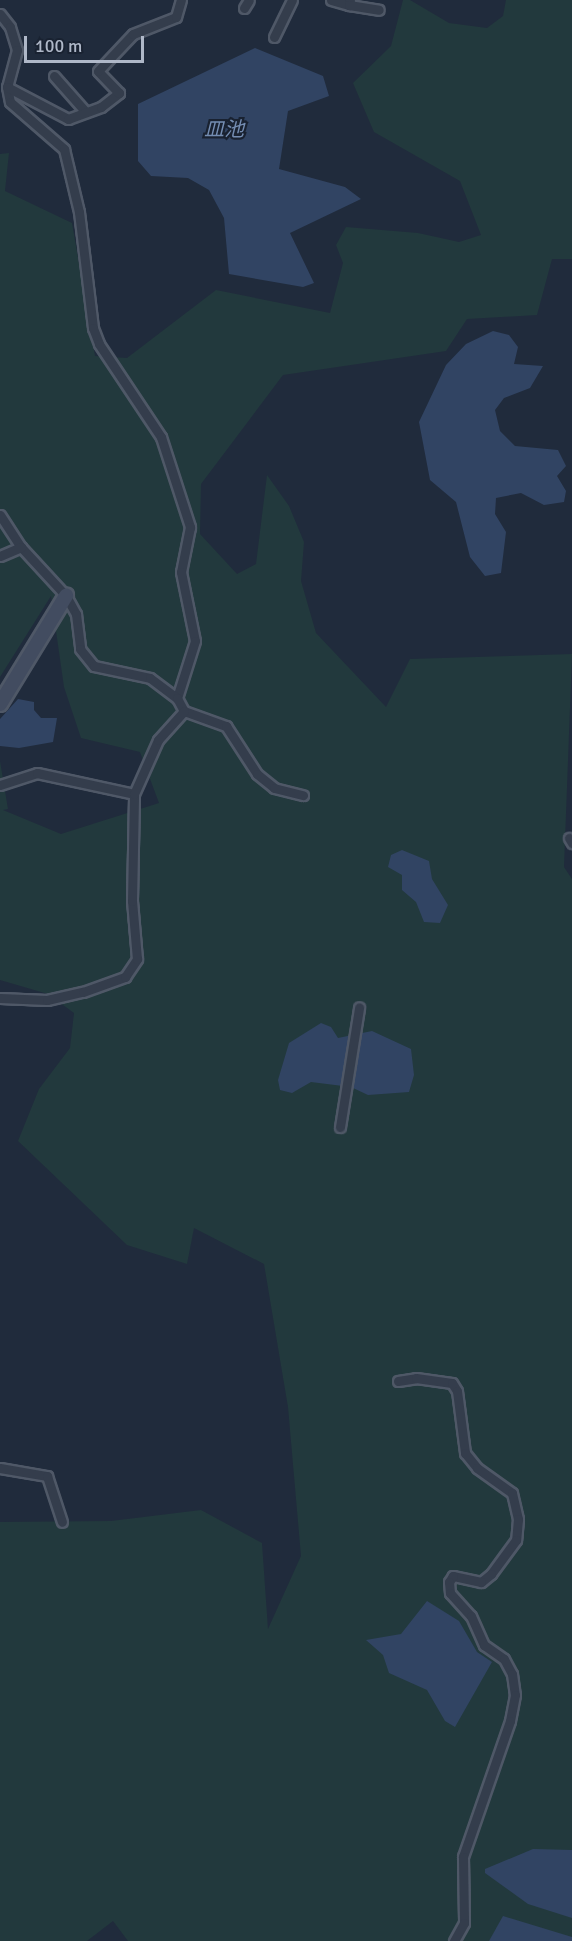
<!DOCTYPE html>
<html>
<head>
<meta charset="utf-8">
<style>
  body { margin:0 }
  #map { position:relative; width:572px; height:1941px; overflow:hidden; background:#202b3c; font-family:Signika,"Noto Sans JP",sans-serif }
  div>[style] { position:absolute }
  .green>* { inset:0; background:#22393d }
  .water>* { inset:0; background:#314463 }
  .roads { filter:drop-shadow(2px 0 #4f5867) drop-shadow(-2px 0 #4f5867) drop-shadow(0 2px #4f5867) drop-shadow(0 -2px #4f5867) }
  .street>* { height:9px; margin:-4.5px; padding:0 4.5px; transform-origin:4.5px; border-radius:4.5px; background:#343d4c }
  .secondary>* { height:14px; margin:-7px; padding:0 7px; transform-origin:7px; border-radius:7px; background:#424c60 }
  span { translate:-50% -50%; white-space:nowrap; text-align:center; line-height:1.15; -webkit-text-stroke:4.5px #192231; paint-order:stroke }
  .water-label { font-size:20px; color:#748db2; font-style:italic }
  .scale { position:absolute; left:24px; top:36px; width:120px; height:27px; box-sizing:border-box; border:3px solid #afb8c8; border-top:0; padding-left:8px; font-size:18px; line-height:21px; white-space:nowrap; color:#afb8c8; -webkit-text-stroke:4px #192231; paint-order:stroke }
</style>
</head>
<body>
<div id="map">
  <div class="green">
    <i style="clip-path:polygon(403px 0,410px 0,449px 23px,487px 28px,503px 16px,506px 0,572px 0,572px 259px,552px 259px,537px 315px,467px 319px,446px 351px,283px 375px,201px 484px,200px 534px,237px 574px,256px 564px,267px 475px,289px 506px,304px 542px,301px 581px,316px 633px,386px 707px,410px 659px,572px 654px,564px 867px,572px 879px,572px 1941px,128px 1941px,113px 1921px,87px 1941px,0 1941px,0 1522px,111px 1521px,201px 1510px,262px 1543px,268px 1629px,301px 1556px,288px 1407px,264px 1264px,194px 1228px,187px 1264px,127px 1245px,18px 1141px,39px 1089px,70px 1048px,74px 1013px,48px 994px,0 980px,0 761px,8px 809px,3px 810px,61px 834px,159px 803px,140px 752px,81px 738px,64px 687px,51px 596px,0 677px,0 154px,9px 153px,5px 191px,72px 223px,95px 356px,127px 358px,216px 290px,330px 313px,343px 263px,336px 245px,346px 227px,418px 233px,459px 242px,481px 235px,460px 181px,374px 132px,353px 83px,391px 46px)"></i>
  </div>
  <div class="water">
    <i style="clip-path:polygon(255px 48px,323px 76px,329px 96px,288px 111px,279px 169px,345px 187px,361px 199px,290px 233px,314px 283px,303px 287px,229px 274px,224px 218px,209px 190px,188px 178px,151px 176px,138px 161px,138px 104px)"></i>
    <i style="clip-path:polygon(493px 331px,509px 335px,518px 347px,514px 364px,543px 366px,530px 388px,504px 398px,495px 410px,500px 431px,515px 446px,558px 450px,566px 466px,557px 476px,566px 491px,564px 502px,544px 505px,521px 493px,496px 498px,495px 514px,506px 532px,501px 573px,485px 576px,470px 557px,456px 502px,430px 480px,419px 422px,446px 365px,466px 344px)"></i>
    <i style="clip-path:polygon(18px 699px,34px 702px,34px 710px,41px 718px,57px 718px,53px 742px,19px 748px,0 746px,0 719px)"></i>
    <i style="clip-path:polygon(402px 850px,429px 861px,432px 879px,448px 905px,440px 923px,424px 922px,416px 902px,402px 890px,402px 875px,388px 867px,391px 855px)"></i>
    <i style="clip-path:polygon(321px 1023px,331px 1027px,338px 1038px,372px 1031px,411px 1049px,414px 1075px,409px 1092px,368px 1095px,351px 1087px,311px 1082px,292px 1093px,280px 1090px,278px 1080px,289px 1043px)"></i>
    <i style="clip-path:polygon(427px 1601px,459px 1621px,477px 1652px,492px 1662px,455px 1727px,445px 1721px,427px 1690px,389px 1673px,383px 1655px,366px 1640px,401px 1634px)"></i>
    <i style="clip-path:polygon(533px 1849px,572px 1850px,572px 1918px,528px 1904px,485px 1873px,485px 1869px)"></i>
    <i style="clip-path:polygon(503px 1916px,572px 1937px,572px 1941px,489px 1941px)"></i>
  </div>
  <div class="roads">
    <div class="street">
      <i style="left:331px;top:0;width:19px;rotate:16deg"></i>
      <i style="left:349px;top:5px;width:5px;rotate:-79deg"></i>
      <i style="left:349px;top:5px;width:30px;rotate:9deg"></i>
      <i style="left:244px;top:8px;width:9px;rotate:-58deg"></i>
      <i style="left:0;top:14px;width:16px;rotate:52deg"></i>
      <i style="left:10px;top:27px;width:24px;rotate:73deg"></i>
      <i style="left:17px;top:50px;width:38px;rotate:105deg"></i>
      <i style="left:7px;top:87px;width:15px;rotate:79deg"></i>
      <i style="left:10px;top:102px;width:72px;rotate:41deg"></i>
      <i style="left:64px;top:149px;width:65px;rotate:76.6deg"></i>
      <i style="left:79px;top:212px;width:117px;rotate:83.1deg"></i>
      <i style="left:93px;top:328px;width:17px;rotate:69deg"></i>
      <i style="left:99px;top:344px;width:112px;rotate:56.3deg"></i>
      <i style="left:161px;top:437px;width:95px;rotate:72.1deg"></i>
      <i style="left:190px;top:527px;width:46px;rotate:101.3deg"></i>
      <i style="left:181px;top:572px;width:70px;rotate:78.5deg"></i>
      <i style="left:195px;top:641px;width:60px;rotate:107.5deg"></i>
      <i style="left:274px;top:37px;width:41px;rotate:-64.1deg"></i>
      <i style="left:54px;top:76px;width:47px;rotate:48.5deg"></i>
      <i style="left:7px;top:87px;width:69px;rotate:27.7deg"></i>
      <i style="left:68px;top:119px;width:35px;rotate:-20deg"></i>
      <i style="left:101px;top:107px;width:23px;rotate:-38deg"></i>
      <i style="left:119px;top:93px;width:30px;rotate:-134deg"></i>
      <i style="left:98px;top:71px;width:51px;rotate:-46.6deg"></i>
      <i style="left:133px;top:34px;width:46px;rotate:-21.6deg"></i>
      <i style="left:176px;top:17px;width:18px;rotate:-74deg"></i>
      <i style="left:0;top:515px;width:38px;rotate:57deg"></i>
      <i style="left:21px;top:547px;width:67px;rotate:47.4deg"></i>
      <i style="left:66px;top:596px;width:21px;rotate:61deg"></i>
      <i style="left:76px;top:614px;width:35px;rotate:83deg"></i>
      <i style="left:80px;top:649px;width:22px;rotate:51deg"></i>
      <i style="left:94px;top:666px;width:57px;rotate:12.1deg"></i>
      <i style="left:150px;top:678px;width:34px;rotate:37deg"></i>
      <i style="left:177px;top:698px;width:15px;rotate:62deg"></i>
      <i style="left:184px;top:711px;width:45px;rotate:19.7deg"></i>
      <i style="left:226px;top:726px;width:57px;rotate:57.1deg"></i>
      <i style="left:257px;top:774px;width:22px;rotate:39deg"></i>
      <i style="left:274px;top:788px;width:30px;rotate:14deg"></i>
      <i style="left:0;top:556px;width:23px;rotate:-23deg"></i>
      <i style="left:0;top:785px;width:39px;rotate:-18deg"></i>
      <i style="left:37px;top:773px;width:99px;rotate:12.2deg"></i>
      <i style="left:569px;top:838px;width:6px;rotate:59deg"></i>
      <i style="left:0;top:998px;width:47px;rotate:2.4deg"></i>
      <i style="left:47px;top:1000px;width:37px;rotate:-13deg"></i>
      <i style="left:83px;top:992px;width:45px;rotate:-19.7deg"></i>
      <i style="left:125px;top:977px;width:22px;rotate:-56deg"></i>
      <i style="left:137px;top:959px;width:58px;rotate:-94.9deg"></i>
      <i style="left:132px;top:901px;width:107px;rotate:-88.9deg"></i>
      <i style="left:134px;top:794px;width:59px;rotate:-66deg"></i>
      <i style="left:158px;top:740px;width:39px;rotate:-48deg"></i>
      <i style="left:340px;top:1127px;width:121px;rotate:-80.9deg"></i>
      <i style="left:398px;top:1381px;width:18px;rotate:-9deg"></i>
      <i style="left:416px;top:1378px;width:36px;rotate:8deg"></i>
      <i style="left:452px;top:1383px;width:9px;rotate:58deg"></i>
      <i style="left:457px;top:1391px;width:63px;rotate:82.6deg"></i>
      <i style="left:465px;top:1453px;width:19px;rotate:51deg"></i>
      <i style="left:477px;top:1468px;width:43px;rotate:35.5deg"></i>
      <i style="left:512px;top:1493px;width:27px;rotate:77deg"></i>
      <i style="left:518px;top:1519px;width:21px;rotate:95deg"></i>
      <i style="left:516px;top:1540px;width:42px;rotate:126.3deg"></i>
      <i style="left:491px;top:1574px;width:13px;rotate:141deg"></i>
      <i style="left:481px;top:1582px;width:29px;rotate:-168deg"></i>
      <i style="left:453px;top:1576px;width:7px;rotate:124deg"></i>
      <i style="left:449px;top:1582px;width:11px;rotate:85deg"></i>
      <i style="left:450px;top:1593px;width:31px;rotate:48deg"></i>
      <i style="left:471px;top:1616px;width:32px;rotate:66deg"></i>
      <i style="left:484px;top:1645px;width:24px;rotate:35deg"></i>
      <i style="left:504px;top:1659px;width:17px;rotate:62deg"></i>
      <i style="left:512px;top:1674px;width:21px;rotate:82deg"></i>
      <i style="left:515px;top:1695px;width:26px;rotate:101deg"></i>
      <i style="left:510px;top:1721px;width:144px;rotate:109.1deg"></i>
      <i style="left:463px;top:1857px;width:66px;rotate:89.1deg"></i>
      <i style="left:464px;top:1923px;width:21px;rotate:119deg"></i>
      <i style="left:0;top:1468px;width:48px;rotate:9.7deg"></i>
      <i style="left:47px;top:1476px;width:48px;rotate:71.9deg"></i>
    </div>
    <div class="secondary">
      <i style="left:0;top:704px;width:127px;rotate:-58.6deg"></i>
    </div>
  </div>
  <div class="water-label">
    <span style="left:224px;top:129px">皿池</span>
  </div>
  <div class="scale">100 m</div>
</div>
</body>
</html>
